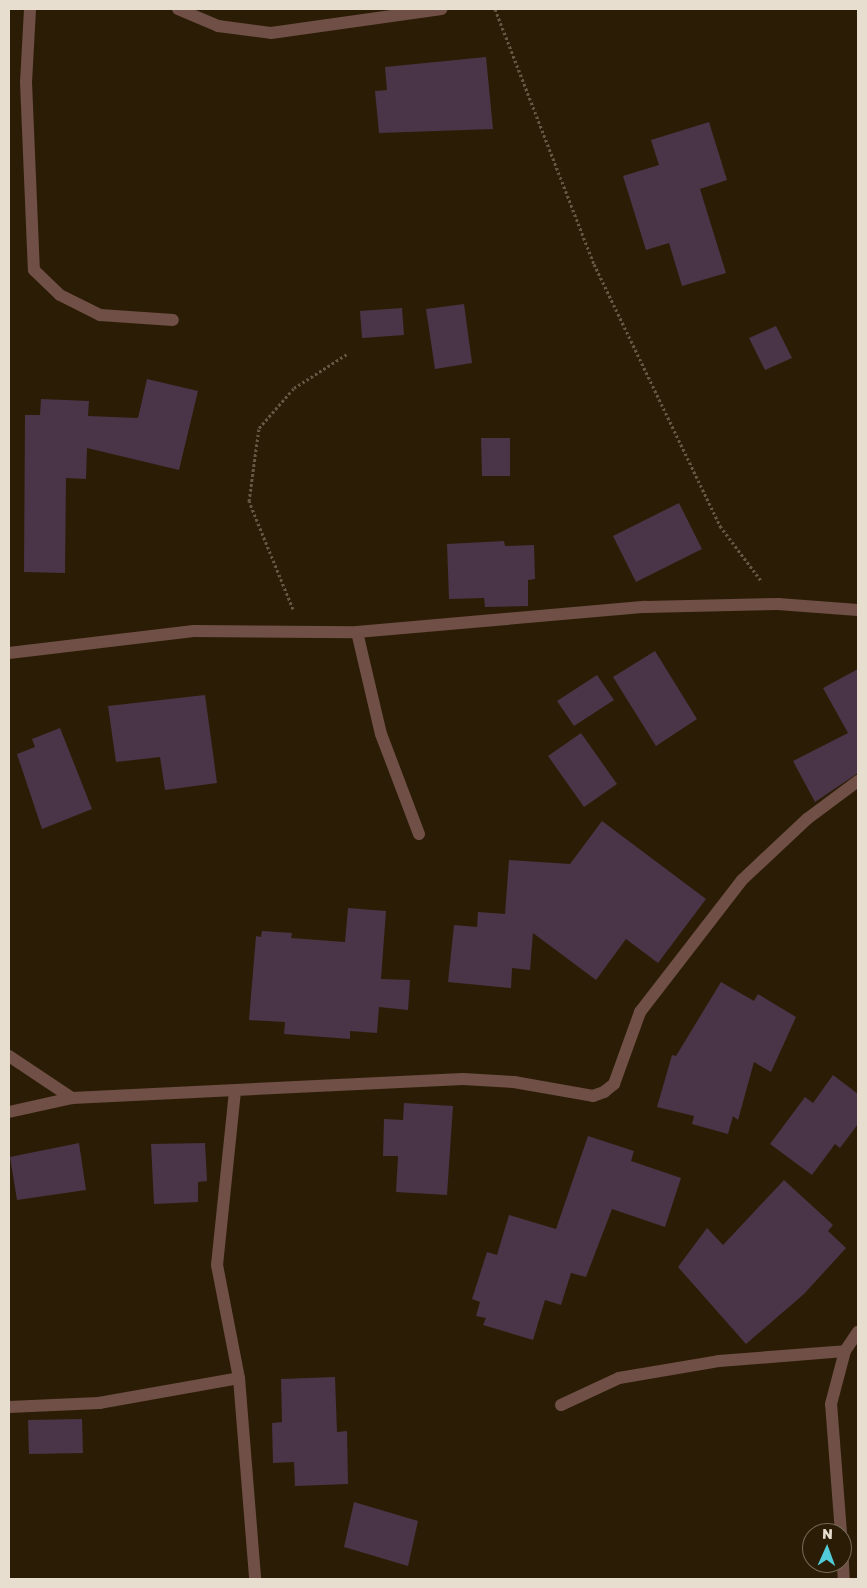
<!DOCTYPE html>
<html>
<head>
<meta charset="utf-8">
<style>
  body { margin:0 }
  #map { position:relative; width:867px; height:1588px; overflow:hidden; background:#2b1d05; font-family:"Golos Text",sans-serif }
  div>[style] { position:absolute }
  .building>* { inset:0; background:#493448 }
  .path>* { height:3px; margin-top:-1.5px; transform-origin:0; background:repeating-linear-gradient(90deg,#655843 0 2.5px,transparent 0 5px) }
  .minor>* { height:12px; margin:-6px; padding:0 6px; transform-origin:6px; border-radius:6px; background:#704f46 }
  span { translate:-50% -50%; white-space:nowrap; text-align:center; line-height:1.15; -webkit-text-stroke:4.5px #2b1d05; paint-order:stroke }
  .frame { position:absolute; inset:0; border:10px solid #e7ded0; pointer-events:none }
  .north { position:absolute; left:802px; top:1523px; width:50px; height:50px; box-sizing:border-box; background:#2b1d05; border:1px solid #766a56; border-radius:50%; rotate:2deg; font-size:14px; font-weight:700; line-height:20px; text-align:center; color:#e7ded0 }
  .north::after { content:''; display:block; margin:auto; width:18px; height:22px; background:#52cbd8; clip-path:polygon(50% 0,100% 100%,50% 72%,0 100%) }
</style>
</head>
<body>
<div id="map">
  <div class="building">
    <i style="clip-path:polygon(486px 57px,493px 129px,379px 133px,375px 91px,387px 90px,385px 67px)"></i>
    <i style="clip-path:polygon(709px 122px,727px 180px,700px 189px,726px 273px,682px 286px,669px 243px,646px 250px,623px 176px,659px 165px,651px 140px)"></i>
    <i style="clip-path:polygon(464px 304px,472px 363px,435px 369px,426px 309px)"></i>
    <i style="clip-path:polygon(402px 308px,404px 335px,362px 338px,360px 311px)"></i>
    <i style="clip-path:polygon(776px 326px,792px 358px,765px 370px,749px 338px)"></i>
    <i style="clip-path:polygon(147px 379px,198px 391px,179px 470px,87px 448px,86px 479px,66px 478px,65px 573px,24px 572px,25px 415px,40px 415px,41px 399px,89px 401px,88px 416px,138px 418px)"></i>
    <i style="clip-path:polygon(481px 438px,510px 438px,510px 476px,482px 476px)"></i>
    <i style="clip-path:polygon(679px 503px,702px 549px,636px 582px,613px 536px)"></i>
    <i style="clip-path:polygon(504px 541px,505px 546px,534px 545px,535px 579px,528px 580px,528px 606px,485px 607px,484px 598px,449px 599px,447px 544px)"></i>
    <i style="clip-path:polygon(655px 651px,697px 719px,656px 746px,613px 677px)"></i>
    <i style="clip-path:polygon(858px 669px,858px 773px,815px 802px,793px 761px,848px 733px,823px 688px)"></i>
    <i style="clip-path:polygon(597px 675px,614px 700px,574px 726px,557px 701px)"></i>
    <i style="clip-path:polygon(205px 695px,217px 783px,165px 790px,160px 757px,116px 762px,108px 706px)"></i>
    <i style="clip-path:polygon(60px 728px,92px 809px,42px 829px,17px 754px,35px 747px,32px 739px)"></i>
    <i style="clip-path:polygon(581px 733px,617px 784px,584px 807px,548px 756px)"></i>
    <i style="clip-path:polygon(602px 821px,706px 899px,658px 963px,626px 939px,596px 980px,533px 933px,530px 970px,512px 968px,511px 988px,448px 982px,454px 925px,477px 927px,478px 912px,505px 914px,509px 860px,570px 864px)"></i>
    <i style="clip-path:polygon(348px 908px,386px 911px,381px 979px,410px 980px,408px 1010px,379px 1007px,377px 1033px,350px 1031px,350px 1039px,284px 1034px,285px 1022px,249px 1020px,256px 936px,261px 937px,262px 931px,292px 933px,291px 938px,345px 942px)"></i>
    <i style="clip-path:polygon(721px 982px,754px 1001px,758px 994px,796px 1017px,771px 1072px,754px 1062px,738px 1120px,733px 1116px,728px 1134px,692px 1124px,694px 1116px,657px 1107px,672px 1055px,676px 1056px)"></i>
    <i style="clip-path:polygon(833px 1075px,858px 1094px,858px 1124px,840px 1148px,835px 1144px,812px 1175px,770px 1144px,805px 1097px,813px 1103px)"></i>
    <i style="clip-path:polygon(404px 1103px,453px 1106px,447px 1195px,396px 1192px,398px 1156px,383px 1156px,384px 1119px,403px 1120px)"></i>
    <i style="clip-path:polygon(588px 1136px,634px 1151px,631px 1161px,681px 1178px,665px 1227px,612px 1209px,586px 1277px,571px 1273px,561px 1305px,545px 1300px,533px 1340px,483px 1325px,486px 1318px,476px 1316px,480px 1302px,472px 1299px,487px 1252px,497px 1255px,509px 1215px,556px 1229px)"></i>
    <i style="clip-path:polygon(79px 1143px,86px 1190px,17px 1200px,10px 1157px)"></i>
    <i style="clip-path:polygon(205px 1143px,207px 1181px,198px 1182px,198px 1202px,154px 1204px,151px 1144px)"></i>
    <i style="clip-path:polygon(784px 1180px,833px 1225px,828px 1231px,846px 1248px,804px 1294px,746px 1344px,678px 1267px,707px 1228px,723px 1245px)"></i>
    <i style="clip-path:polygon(335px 1377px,337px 1432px,347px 1431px,348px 1484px,295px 1486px,294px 1462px,273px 1463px,272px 1423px,282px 1422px,281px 1379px)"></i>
    <i style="clip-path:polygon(82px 1419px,83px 1453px,29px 1454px,28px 1420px)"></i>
    <i style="clip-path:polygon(354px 1502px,418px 1521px,408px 1566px,344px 1547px)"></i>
  </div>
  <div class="path">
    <i style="left:495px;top:9px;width:274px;rotate:68.8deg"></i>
    <i style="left:594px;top:264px;width:291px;rotate:64.3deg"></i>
    <i style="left:720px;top:526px;width:70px;rotate:53.1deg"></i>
    <i style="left:293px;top:609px;width:117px;rotate:-112.2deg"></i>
    <i style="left:249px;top:501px;width:74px;rotate:-82.2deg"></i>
    <i style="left:259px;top:428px;width:53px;rotate:-48.8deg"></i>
    <i style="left:294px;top:388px;width:63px;rotate:-32.7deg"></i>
  </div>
  <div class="minor">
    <i style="left:30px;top:9px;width:73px;rotate:93.1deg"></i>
    <i style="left:26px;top:82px;width:188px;rotate:87.6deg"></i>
    <i style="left:34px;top:270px;width:36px;rotate:44deg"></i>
    <i style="left:60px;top:295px;width:45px;rotate:26.6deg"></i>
    <i style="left:100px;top:315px;width:73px;rotate:3.9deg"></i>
    <i style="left:178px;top:9px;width:43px;rotate:23deg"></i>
    <i style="left:218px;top:26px;width:53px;rotate:7.5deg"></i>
    <i style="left:271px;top:33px;width:172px;rotate:-8deg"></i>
    <i style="left:357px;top:632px;width:105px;rotate:76.8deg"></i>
    <i style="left:381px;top:734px;width:107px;rotate:69.2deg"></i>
    <i style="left:9px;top:653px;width:186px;rotate:-6.8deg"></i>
    <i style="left:194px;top:631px;width:163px;rotate:0.4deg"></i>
    <i style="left:357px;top:632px;width:289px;rotate:-5deg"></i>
    <i style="left:645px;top:607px;width:133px;rotate:-1.3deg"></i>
    <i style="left:778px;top:604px;width:80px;rotate:4.3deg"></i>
    <i style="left:9px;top:1056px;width:76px;rotate:33.7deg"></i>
    <i style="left:235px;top:1091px;width:175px;rotate:95.9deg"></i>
    <i style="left:217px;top:1265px;width:115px;rotate:79deg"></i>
    <i style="left:239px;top:1378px;width:202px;rotate:85.4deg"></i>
    <i style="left:9px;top:1112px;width:65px;rotate:-12.5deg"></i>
    <i style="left:72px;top:1098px;width:391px;rotate:-2.8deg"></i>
    <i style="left:463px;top:1079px;width:51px;rotate:3.4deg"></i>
    <i style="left:514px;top:1082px;width:80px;rotate:10deg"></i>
    <i style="left:593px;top:1096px;width:12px;rotate:-20deg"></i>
    <i style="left:604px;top:1092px;width:13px;rotate:-39deg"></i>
    <i style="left:614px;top:1084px;width:77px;rotate:-70.1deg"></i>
    <i style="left:640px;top:1012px;width:167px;rotate:-52.3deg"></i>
    <i style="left:742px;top:880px;width:89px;rotate:-43.2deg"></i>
    <i style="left:807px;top:819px;width:64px;rotate:-36.7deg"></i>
    <i style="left:561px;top:1405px;width:64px;rotate:-25deg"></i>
    <i style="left:619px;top:1378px;width:101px;rotate:-9.6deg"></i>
    <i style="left:719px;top:1361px;width:126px;rotate:-4.5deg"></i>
    <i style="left:9px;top:1407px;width:90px;rotate:-2.5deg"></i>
    <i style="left:99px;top:1403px;width:142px;rotate:-10.1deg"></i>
    <i style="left:841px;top:1533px;width:129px;rotate:-94.4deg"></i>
    <i style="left:831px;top:1404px;width:55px;rotate:-75.2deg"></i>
    <i style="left:845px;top:1351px;width:23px;rotate:-56deg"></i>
    <i style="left:842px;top:1546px;width:33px;rotate:87deg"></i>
  </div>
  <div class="frame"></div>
  <div class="north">N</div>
</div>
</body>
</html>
